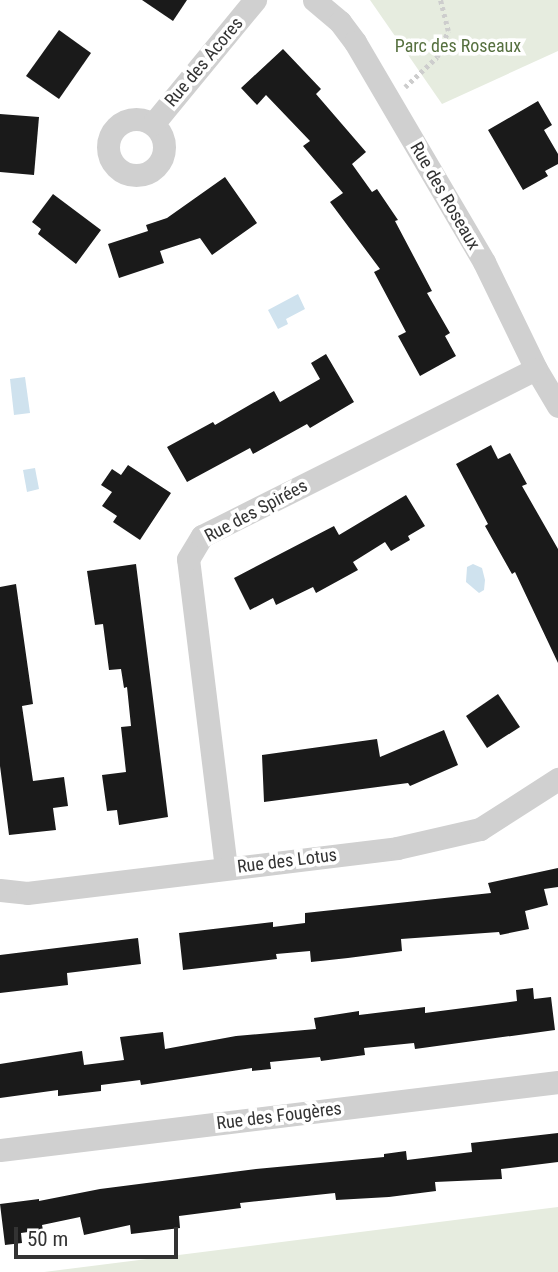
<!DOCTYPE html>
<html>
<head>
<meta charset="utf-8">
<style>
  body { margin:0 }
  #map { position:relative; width:558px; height:1272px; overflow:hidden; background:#fff; font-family:"Roboto Condensed",sans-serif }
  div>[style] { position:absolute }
  .green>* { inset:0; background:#e6ecdf }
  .water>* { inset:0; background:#cfe2ee }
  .building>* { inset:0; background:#1a1a1a }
  .path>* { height:4.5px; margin-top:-2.25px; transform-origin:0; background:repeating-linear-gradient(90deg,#cdcdcd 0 3.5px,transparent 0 7px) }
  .minor>* { height:23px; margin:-11.5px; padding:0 11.5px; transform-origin:11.5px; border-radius:11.5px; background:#d0d0d0 }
  .minor>.ring { margin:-11.5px; padding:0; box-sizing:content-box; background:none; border:23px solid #d0d0d0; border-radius:50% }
  span { translate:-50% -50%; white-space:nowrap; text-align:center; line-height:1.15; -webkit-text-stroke:7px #fff; paint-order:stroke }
  .park-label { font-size:18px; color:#56703f }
  .street-label { font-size:18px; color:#333 }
  .scale { position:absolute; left:14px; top:1227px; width:164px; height:32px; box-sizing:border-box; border:4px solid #333; border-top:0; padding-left:9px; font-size:21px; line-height:24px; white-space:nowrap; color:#333; -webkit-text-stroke:5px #fff; paint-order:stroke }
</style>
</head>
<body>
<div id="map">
  <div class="green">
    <i style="clip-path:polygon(370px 0,558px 0,558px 51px,442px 104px)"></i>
    <i style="clip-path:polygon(558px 1207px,558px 1272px,44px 1272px)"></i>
  </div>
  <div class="water">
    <i style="clip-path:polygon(298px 294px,305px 309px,286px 319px,288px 324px,278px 329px,268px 310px)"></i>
    <i style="clip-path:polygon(25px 377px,30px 413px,14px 415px,10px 379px)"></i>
    <i style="clip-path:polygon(35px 468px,39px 489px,27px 492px,23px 470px)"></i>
    <i style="clip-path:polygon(473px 564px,482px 568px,485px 580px,484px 590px,479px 593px,466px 582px,467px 567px)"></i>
  </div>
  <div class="building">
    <i style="clip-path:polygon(142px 0,187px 0,173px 21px)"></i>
    <i style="clip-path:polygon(59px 30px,91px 53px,59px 99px,26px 76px)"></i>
    <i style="clip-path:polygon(283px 49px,321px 89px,316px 94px,366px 152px,352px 164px,372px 192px,377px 189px,398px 220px,395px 221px,432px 291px,427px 293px,450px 333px,445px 336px,456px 356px,420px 376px,398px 336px,406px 332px,374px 272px,380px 269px,330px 202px,343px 193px,303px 146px,310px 141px,266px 95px,257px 105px,241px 88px)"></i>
    <i style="clip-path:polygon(538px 101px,552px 125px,544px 130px,558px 154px,558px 164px,545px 171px,548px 176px,523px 190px,488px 130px)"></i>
    <i style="clip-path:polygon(0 114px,39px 117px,34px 175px,0 172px)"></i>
    <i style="clip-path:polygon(225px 177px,257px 223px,212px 255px,200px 238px,160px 251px,164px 263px,119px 278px,108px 244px,148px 231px,146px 225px,167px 218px)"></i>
    <i style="clip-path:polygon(53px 194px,101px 230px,76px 264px,38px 234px,41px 229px,32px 222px)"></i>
    <i style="clip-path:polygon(326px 354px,354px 402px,310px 428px,307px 424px,253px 454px,250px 448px,187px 482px,167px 447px,213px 422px,215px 425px,274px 391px,280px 402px,320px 379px,311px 363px)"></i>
    <i style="clip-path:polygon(491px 445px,498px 459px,510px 453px,527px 484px,522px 486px,558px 549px,558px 663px,515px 572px,512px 574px,485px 526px,488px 524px,456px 464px)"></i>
    <i style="clip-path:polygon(128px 465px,171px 493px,140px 540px,113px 522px,117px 516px,102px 506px,112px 492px,101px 485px,112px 469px,121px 475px)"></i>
    <i style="clip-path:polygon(406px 495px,425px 526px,408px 536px,410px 540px,391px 551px,385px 542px,353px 562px,358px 570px,316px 593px,313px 587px,276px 605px,273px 598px,250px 610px,234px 578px,334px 526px,339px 535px)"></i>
    <i style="clip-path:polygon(136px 564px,168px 817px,119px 825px,117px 810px,107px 811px,102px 775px,126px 772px,121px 727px,131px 726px,127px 687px,124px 688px,121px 669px,109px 670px,103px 624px,95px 625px,87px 571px)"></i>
    <i style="clip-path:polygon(16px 584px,33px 704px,22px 706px,33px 781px,64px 777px,68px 806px,53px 808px,56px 830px,9px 835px,0 766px,0 587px)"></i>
    <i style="clip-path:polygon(498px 694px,520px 727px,487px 748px,466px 716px)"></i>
    <i style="clip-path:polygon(444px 730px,458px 765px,410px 786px,408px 783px,264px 802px,262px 755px,377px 739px,380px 757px)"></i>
    <i style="clip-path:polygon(558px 868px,558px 887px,544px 889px,548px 905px,525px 911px,529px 929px,500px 935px,499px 932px,401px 939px,402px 951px,348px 958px,311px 962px,310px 951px,276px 954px,277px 959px,183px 970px,179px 933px,273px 922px,273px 927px,305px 923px,305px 913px,491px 893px,488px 883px)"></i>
    <i style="clip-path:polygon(138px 938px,141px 964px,67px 973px,68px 985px,0 993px,0 955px)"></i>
    <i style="clip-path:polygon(533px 988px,534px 999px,551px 997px,555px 1030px,415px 1049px,414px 1043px,364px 1048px,365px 1055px,321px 1061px,320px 1057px,270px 1062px,271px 1069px,252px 1071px,252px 1068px,141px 1085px,140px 1080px,101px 1085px,101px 1091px,58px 1096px,58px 1090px,0 1098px,0 1064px,82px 1051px,84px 1065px,124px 1060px,120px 1037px,163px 1032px,165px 1049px,236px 1036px,316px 1029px,314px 1018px,359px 1011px,359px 1015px,425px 1007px,425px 1013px,517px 1001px,516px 990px)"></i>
    <i style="clip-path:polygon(558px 1133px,558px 1162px,501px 1169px,502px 1179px,435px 1182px,436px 1191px,389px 1197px,336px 1200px,335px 1193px,240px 1203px,241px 1208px,179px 1216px,180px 1228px,131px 1234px,130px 1225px,84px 1235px,80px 1217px,42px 1225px,43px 1230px,21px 1233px,22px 1243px,5px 1245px,0 1204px,39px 1199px,39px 1201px,100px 1189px,256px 1169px,384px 1157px,384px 1154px,406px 1151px,407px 1160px,472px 1152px,471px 1143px)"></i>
  </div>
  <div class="path">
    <i style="left:405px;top:87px;width:44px;rotate:-43.2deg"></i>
    <i style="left:437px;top:57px;width:28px;rotate:-67deg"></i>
    <i style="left:448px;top:31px;width:32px;rotate:-104deg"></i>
  </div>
  <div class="minor">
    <i style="left:314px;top:0;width:34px;rotate:40deg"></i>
    <i style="left:340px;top:22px;width:25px;rotate:53deg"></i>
    <i style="left:355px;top:42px;width:255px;rotate:59.6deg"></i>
    <i style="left:484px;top:262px;width:119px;rotate:64.1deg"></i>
    <i style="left:536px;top:369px;width:43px;rotate:59.3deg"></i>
    <i class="ring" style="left:108px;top:119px;width:33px;height:33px"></i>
    <i style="left:153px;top:124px;width:161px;rotate:-50.6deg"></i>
    <i style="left:226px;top:868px;width:311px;rotate:-97deg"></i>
    <i style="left:188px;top:559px;width:27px;rotate:-59deg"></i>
    <i style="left:202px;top:536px;width:373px;rotate:-26.6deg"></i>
    <i style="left:0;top:890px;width:27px;rotate:6deg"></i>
    <i style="left:27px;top:893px;width:373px;rotate:-6.9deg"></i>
    <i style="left:397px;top:848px;width:85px;rotate:-12.9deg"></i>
    <i style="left:480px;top:829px;width:93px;rotate:-32.7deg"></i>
    <i style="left:0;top:1150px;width:562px;rotate:-6.95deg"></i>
  </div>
  <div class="park-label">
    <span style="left:458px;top:46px">Parc des Roseaux</span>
  </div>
  <div class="street-label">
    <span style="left:204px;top:62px;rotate:-50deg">Rue des Acores</span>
    <span style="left:445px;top:196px;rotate:60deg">Rue des Roseaux</span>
    <span style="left:256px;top:511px;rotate:-28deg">Rue des Spirées</span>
    <span style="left:287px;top:861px;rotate:-7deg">Rue des Lotus</span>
    <span style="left:279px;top:1116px;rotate:-7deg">Rue des Fougères</span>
  </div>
  <div class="scale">50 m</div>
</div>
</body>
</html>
